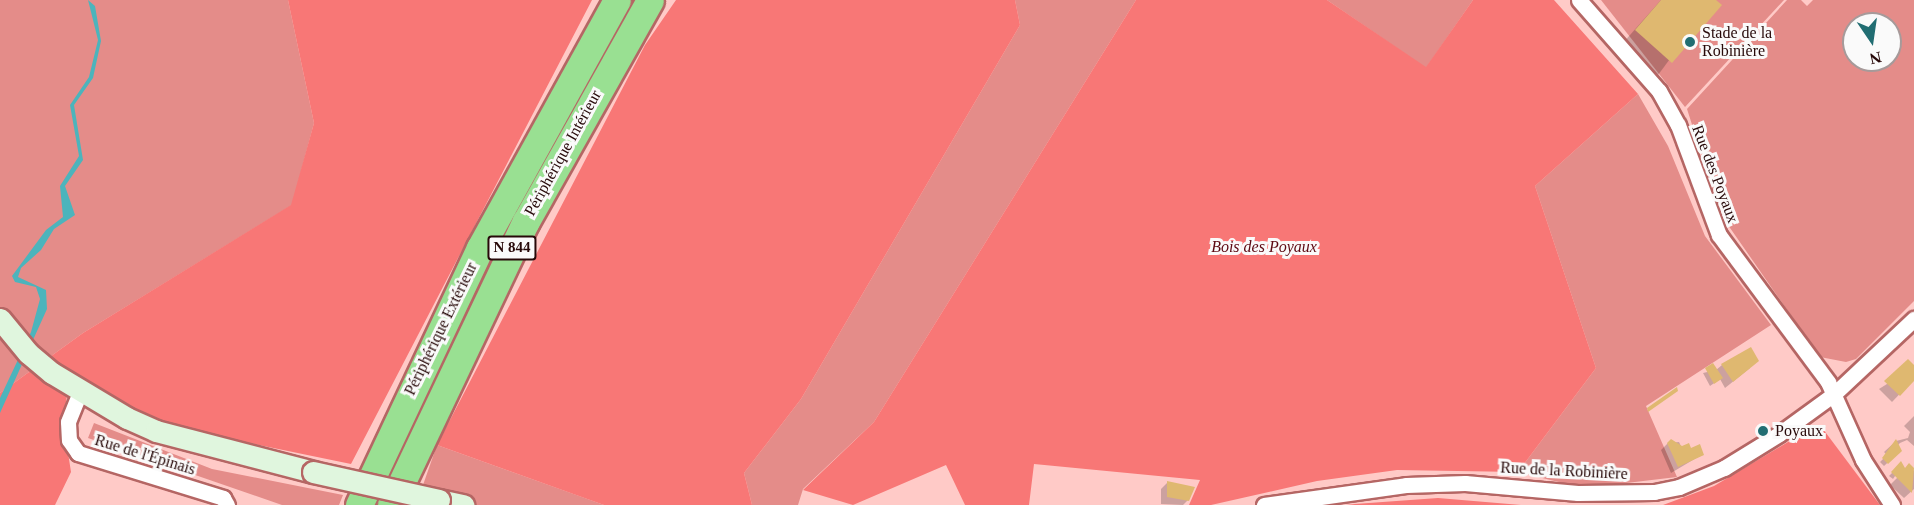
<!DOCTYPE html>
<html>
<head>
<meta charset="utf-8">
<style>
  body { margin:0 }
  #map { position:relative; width:1914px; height:505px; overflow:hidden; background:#ffcac7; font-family:"Times New Roman",serif }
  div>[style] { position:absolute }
  .green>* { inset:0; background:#e48c89 }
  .forest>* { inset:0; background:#f87776 }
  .water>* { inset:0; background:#4cb4bc }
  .shadow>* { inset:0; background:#0003 }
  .building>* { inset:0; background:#dfb870 }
  .roads { filter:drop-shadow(2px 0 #b56664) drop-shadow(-2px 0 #b56664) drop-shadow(0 2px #b56664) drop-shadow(0 -2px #b56664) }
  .street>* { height:15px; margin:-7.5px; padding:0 7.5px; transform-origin:7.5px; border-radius:7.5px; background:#fff }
  .secondary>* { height:21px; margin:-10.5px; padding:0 10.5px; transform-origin:10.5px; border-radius:10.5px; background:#e0f6de }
  .highway>* { height:27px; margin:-13.5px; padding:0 13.5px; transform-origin:13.5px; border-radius:13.5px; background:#99e092 }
  .bridges { filter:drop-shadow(2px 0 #b56664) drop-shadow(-2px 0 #b56664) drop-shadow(0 2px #b56664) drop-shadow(0 -2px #b56664) }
  .secondary-bridge>* { height:21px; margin:-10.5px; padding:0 10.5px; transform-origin:10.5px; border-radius:10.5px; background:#e0f6de }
  .dots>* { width:16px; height:16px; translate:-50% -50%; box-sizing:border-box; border:3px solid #fafafa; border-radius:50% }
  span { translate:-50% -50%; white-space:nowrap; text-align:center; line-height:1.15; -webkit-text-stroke:6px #fafafa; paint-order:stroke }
  .shield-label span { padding:2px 4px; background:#fafafa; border:2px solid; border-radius:4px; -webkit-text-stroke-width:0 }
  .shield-label { font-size:15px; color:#270909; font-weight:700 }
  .poi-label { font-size:16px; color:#270909 }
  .left { translate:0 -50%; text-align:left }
  .street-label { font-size:16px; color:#270909 }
  .park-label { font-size:16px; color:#5d0a13; font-style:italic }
  .north { position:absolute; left:1842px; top:12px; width:60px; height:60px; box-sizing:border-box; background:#fafafa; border:2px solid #a69a9a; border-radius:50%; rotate:167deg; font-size:16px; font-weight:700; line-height:24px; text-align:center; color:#270909 }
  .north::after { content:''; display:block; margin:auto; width:21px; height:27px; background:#216d72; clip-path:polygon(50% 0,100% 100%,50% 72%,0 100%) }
</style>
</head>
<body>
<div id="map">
  <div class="green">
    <i style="clip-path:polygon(0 0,288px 0,314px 123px,292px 205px,83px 333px,0 393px)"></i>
    <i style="clip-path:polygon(1015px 0,1136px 0,874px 422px,803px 489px,798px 505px,752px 505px,744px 473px,801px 399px,1020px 25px)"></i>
    <i style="clip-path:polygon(1327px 0,1473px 0,1426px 68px)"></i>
    <i style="clip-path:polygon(1601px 0,1784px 0,1685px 107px)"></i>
    <i style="clip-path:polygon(evenodd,1787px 0,1801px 0,1807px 6px,1813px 0,1914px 0,1914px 301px,1856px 359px,1846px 362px,1820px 357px,1721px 215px,1687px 109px,1787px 0,1854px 24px,1890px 24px,1890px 60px,1854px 60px,1854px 24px)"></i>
    <i style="clip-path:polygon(1638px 94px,1668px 146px,1705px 236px,1771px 325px,1646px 406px,1677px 477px,1601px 486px,1567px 484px,1518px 472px,1596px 368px,1535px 186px)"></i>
    <i style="clip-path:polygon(94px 423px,212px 469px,343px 495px,339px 505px,282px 505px,88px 438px)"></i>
    <i style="clip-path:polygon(437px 445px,582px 497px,604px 505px,416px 505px)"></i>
  </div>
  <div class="forest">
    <i style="clip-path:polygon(288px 0,592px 0,351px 464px,158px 424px,71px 372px,63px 420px,71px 472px,55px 505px,0 505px,0 393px,83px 333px,291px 205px,314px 123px)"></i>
    <i style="clip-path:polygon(676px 0,1015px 0,1020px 25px,801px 399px,744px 473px,752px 505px,604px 505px,437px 445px,645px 45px)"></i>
    <i style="clip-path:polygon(1136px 0,1327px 0,1426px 67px,1473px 0,1554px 0,1638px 94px,1535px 186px,1596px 368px,1518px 472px,1397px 470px,1317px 481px,1211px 505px,1189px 505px,1200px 480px,1034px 464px,1029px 505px,965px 505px,946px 465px,853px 505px,803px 490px,874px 422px)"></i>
    <i style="clip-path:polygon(1823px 429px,1880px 505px,1663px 505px,1714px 486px,1803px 433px)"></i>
    <i style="clip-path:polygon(1438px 498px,1521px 505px,1347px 505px,1355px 504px)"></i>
  </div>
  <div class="water">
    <i style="clip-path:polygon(88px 0,95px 6px,101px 41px,93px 78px,74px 105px,83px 160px,65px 186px,75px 215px,54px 229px,41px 250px,21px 268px,18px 277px,46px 290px,47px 309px,0 413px,0 398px,31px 332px,40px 299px,36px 287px,15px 282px,12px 276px,46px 230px,63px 217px,60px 186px,79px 156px,70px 105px,89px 77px,98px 40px)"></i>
  </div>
  <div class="shadow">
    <i style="clip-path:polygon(1661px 0,1714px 0,1658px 75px,1622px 44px)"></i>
    <i style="clip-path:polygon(1722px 365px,1750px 368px,1725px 388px,1720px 379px,1710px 386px,1703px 373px,1716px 370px)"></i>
    <i style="clip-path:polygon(1914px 367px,1914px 379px,1892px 402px,1879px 389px)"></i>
    <i style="clip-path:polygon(1914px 416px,1914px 446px,1907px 440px,1900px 443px,1896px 447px,1900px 451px,1884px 466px,1880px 462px,1887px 455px,1884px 452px,1896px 441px,1908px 438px,1910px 432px,1904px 426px)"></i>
    <i style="clip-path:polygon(1679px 442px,1682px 448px,1703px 454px,1671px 473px,1661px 450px,1668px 443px)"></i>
    <i style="clip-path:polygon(1901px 464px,1902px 466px,1893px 479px,1889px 476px)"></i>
    <i style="clip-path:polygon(1909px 466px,1914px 471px,1914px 489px,1904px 498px,1890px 485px)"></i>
    <i style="clip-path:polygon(1168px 482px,1188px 500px,1183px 505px,1161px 504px,1161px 489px)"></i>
  </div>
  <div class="building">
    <i style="clip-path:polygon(1661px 0,1716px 0,1722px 5px,1672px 63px,1635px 30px)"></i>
    <i style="clip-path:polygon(1751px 347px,1759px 361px,1733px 382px,1721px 364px)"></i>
    <i style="clip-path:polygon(1908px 359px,1914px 365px,1914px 381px,1900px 396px,1884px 381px)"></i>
    <i style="clip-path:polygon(1713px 363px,1723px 378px,1714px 384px,1705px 368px)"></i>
    <i style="clip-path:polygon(1677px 387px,1678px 391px,1648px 412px,1647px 408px)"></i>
    <i style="clip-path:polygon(1671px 439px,1682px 446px,1689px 443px,1691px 448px,1700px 444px,1704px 455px,1678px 467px,1667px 443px)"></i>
    <i style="clip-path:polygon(1896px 439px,1902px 451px,1888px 464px,1882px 458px)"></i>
    <i style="clip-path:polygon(1901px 461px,1905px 468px,1909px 463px,1914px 468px,1912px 493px,1891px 472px)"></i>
    <i style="clip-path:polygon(1167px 481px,1195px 487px,1189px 501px,1167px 497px)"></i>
  </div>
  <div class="roads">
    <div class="street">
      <i style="left:1579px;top:0;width:121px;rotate:48.7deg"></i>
      <i style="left:1659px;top:91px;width:39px;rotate:61deg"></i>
      <i style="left:1678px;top:125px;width:117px;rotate:69.6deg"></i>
      <i style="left:1719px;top:235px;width:183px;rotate:53.4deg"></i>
      <i style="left:1828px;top:382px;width:85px;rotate:65.8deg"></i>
      <i style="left:1863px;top:460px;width:54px;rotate:57.2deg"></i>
      <i style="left:80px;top:392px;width:32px;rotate:112deg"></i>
      <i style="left:68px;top:422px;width:18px;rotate:87deg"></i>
      <i style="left:69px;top:440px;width:16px;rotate:55deg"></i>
      <i style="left:78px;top:453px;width:152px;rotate:17.2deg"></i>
      <i style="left:223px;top:498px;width:8px;rotate:60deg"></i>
      <i style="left:1264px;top:505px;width:143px;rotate:-8deg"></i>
      <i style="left:1406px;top:485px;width:59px;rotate:-1.9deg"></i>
      <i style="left:1465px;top:483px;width:113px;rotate:5.1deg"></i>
      <i style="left:1578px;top:493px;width:76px;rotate:-0.8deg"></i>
      <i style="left:1654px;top:492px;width:25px;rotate:-11deg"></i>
      <i style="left:1679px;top:487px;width:49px;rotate:-22.9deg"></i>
      <i style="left:1724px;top:468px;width:65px;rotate:-31.7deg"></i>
      <i style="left:1779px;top:434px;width:68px;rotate:-36deg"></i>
      <i style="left:1834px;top:394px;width:110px;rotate:-43.2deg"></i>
    </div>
    <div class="secondary">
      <i style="left:0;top:319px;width:44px;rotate:50.5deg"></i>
      <i style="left:28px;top:353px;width:31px;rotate:40deg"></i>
      <i style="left:52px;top:373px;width:87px;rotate:31deg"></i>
      <i style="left:127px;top:418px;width:32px;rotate:24deg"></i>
      <i style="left:156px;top:431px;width:162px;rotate:14.6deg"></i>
      <i style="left:439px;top:500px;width:25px;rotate:12deg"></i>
    </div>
    <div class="highway">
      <i style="left:359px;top:505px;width:284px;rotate:-64.8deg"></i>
      <i style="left:480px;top:248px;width:283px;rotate:-61.1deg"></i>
      <i style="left:391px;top:505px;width:314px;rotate:-64.6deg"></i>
      <i style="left:526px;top:221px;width:253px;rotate:-60.7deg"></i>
    </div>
  </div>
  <div class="bridges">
    <div class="secondary-bridge">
      <i style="left:313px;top:472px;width:129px;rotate:12.5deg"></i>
    </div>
  </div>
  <div class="dots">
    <i style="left:1690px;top:42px;background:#216d72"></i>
    <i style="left:1763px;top:431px;background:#216d72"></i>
  </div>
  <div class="shield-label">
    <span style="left:512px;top:248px">N 844</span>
  </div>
  <div class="poi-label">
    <span class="left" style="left:1702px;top:42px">Stade de la<br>Robinière</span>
    <span class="left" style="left:1775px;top:431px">Poyaux</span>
  </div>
  <div class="street-label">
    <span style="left:563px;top:153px;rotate:-61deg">Périphérique Intérieur</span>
    <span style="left:1715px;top:174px;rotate:69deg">Rue des Poyaux</span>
    <span style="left:441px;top:329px;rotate:-64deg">Périphérique Extérieur</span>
    <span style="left:145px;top:455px;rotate:17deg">Rue de l'Épinais</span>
    <span style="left:1564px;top:471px;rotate:3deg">Rue de la Robinière</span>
  </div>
  <div class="park-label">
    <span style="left:1264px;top:247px">Bois des Poyaux</span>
  </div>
  <div class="north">N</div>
</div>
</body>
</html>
